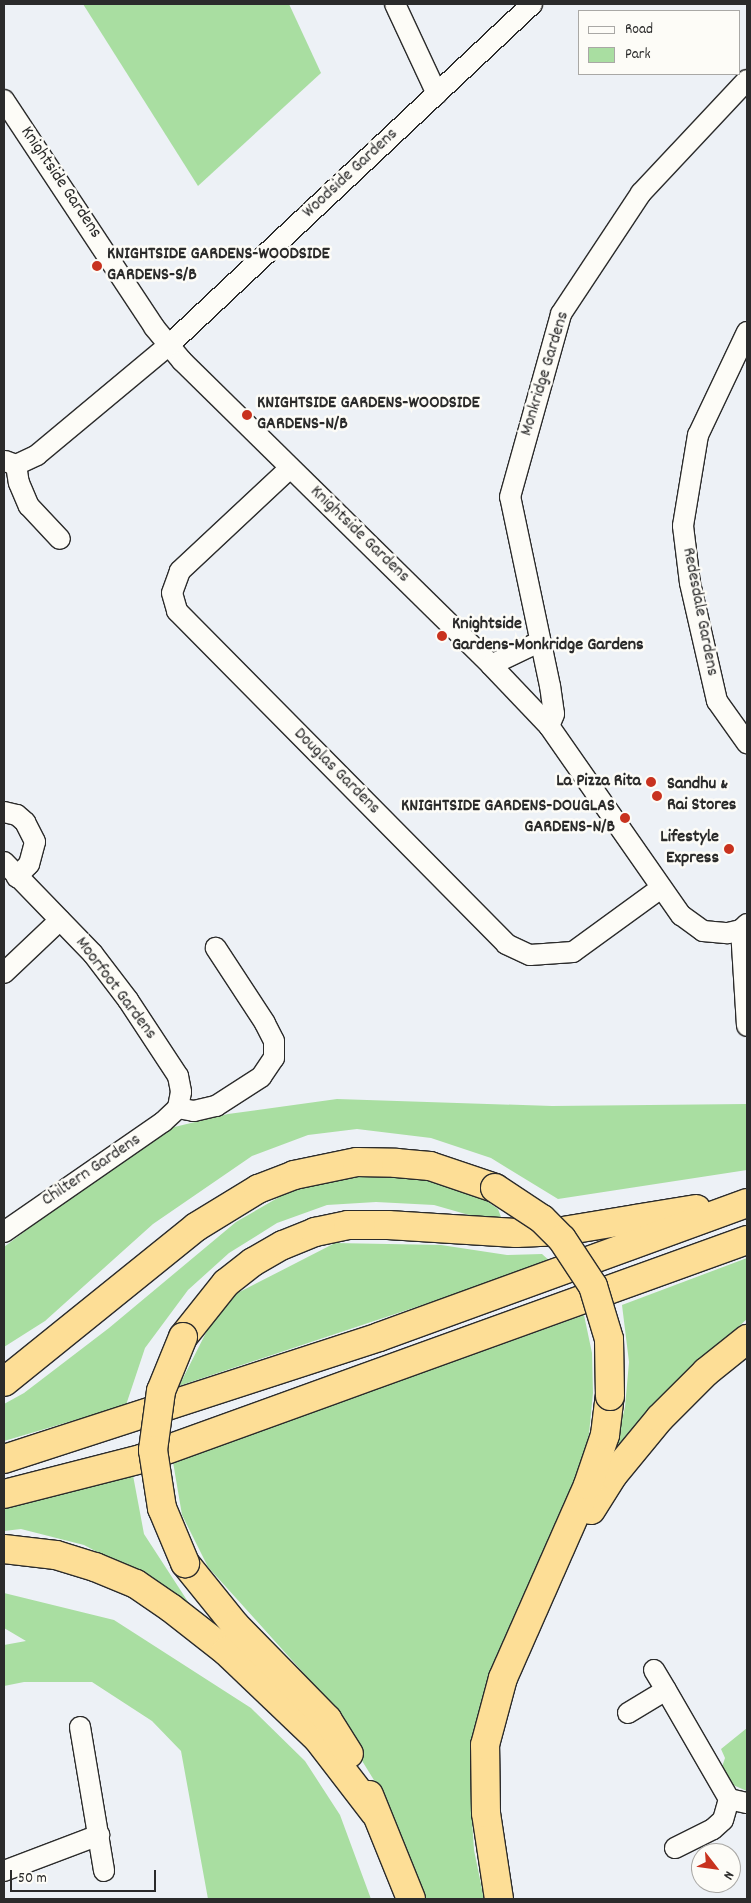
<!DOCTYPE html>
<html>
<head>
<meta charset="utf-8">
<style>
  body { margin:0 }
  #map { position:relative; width:751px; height:1903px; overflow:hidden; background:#edf1f6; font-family:Dekko,sans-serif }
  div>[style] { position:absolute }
  .green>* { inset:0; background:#a9dea1 }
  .roads { filter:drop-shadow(1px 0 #2b2b2b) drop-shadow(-1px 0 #2b2b2b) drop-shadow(0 1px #2b2b2b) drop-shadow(0 -1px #2b2b2b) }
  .minor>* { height:20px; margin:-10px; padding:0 10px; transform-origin:10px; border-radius:10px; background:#fdfcf7 }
  .trunk>* { height:28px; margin:-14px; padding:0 14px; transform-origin:14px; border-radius:14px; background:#fdde96 }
  .bridges { filter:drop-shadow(1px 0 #2b2b2b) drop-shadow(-1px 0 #2b2b2b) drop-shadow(0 1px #2b2b2b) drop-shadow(0 -1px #2b2b2b) }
  .trunk-bridge>* { height:28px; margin:-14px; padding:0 14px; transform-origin:14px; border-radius:14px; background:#fdde96 }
  .dots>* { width:14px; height:14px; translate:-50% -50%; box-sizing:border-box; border:2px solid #fdfcf7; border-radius:50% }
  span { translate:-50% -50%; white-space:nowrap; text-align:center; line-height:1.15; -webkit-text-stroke:5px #fdfcf7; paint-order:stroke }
  .street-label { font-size:18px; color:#2b2b2b }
  .poi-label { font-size:18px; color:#2b2b2b; font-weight:700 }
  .left { translate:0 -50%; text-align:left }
  .right { translate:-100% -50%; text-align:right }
  .frame { position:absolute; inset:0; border:5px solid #2b2b2b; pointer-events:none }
  .legend { position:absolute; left:578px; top:10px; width:162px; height:65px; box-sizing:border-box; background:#fdfcf7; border:1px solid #a9a8a5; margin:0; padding:6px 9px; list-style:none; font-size:15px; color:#2b2b2b }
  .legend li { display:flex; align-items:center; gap:10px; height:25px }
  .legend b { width:25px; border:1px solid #a9a8a5 }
  .north { position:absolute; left:691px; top:1843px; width:50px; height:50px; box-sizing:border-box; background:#fdfcf7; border:1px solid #a9a8a5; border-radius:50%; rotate:120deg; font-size:14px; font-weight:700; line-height:20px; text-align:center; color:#2b2b2b }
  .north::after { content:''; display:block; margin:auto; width:18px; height:22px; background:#c8321e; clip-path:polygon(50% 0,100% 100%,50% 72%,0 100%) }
  .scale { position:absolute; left:10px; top:1870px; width:146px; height:22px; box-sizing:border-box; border:2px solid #2b2b2b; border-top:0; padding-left:6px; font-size:15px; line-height:18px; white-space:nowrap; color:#2b2b2b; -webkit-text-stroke:4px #fdfcf7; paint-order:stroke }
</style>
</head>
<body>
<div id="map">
  <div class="green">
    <i style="clip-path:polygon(83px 4px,289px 4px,321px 73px,198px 186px)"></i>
    <i style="clip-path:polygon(337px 1099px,552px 1106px,747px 1104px,747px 1170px,558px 1199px,491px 1158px,431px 1138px,357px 1129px,308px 1135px,252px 1156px,153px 1224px,45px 1321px,4px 1347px,4px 1247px,158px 1131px,228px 1114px)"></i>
    <i style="clip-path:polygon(342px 1176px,430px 1179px,471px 1190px,498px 1209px,504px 1225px,434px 1205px,376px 1202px,327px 1205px,277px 1223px,229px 1253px,188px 1290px,145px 1348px,126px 1405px,4px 1441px,4px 1404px,24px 1393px,109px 1328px,236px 1222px,288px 1192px)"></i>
    <i style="clip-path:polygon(335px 1243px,441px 1245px,507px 1255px,542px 1254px,551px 1262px,179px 1386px,222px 1301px)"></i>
    <i style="clip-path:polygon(747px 1258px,747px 1319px,678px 1381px,615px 1449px,625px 1407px,629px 1362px,622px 1305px)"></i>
    <i style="clip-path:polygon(584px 1315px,592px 1353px,593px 1393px,589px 1434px,575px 1490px,491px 1668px,478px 1716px,471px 1805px,474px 1850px,484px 1899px,426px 1899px,377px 1785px,317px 1688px,208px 1567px,182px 1515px,173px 1462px)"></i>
    <i style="clip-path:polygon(132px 1470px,144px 1534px,194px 1611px,161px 1586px,84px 1545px,21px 1529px,4px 1531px,4px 1507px)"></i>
    <i style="clip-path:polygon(4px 1593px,114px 1620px,251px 1708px,305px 1761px,340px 1815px,371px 1899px,208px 1899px,181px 1751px,152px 1721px,92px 1682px,24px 1682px,4px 1686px,4px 1645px,26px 1641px,4px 1628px)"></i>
    <i style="clip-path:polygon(747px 1728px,747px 1791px,733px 1785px,722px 1767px,725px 1758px,721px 1749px)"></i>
  </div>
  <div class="roads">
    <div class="minor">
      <i style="left:395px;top:4px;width:99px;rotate:65deg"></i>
      <i style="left:4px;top:100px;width:272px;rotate:56.5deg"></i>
      <i style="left:154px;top:327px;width:44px;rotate:50.5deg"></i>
      <i style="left:182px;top:361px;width:433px;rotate:44.5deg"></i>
      <i style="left:491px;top:665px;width:84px;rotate:46.4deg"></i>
      <i style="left:549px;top:726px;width:231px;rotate:55.1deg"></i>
      <i style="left:681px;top:915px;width:27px;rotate:36deg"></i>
      <i style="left:703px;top:931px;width:25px;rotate:5deg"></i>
      <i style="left:728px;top:933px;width:13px;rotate:-13deg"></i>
      <i style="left:747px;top:332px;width:114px;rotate:115.4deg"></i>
      <i style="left:698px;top:435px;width:92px;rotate:99.4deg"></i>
      <i style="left:683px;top:526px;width:57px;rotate:83deg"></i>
      <i style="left:690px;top:583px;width:121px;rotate:77.1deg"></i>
      <i style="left:717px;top:701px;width:52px;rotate:54.5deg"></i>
      <i style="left:5px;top:461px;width:12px;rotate:20deg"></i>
      <i style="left:16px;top:465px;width:18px;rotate:81deg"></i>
      <i style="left:19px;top:483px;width:25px;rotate:67deg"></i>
      <i style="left:29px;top:506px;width:45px;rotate:46.8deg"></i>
      <i style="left:16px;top:465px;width:23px;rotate:-25deg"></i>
      <i style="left:37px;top:455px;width:172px;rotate:-39.8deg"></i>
      <i style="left:169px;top:345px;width:498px;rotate:-43.2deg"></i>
      <i style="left:290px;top:468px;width:151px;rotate:136.9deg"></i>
      <i style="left:180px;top:571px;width:23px;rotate:110deg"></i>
      <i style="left:172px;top:593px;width:19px;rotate:74deg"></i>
      <i style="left:177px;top:611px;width:468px;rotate:45.3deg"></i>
      <i style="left:506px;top:944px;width:26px;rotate:25deg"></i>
      <i style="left:530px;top:955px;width:43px;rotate:-4deg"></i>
      <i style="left:573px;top:952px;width:109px;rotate:-36deg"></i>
      <i style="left:491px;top:665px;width:55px;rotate:-25.6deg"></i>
      <i style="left:549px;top:726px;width:13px;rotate:-67deg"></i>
      <i style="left:554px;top:714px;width:28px;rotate:-98deg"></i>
      <i style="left:550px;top:686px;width:193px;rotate:-101.9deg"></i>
      <i style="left:510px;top:497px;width:190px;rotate:-74.4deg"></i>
      <i style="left:561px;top:314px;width:145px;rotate:-56.5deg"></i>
      <i style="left:641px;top:193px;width:155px;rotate:-46.8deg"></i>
      <i style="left:4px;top:812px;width:13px;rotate:13deg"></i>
      <i style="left:17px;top:815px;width:11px;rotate:41deg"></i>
      <i style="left:25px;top:822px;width:22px;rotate:63deg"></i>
      <i style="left:35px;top:842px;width:23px;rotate:105deg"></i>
      <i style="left:29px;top:864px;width:18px;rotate:133deg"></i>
      <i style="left:4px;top:862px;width:128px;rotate:45.9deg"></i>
      <i style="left:93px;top:954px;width:58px;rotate:52.7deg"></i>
      <i style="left:128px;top:1000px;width:91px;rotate:56.7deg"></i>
      <i style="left:178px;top:1076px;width:16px;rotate:79deg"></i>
      <i style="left:181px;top:1092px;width:16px;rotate:101deg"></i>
      <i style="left:747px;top:924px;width:8px;rotate:135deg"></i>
      <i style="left:741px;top:930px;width:96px;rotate:86.4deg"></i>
      <i style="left:4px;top:973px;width:77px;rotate:-43.4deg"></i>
      <i style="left:178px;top:1108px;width:16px;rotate:11deg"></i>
      <i style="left:194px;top:1111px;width:23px;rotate:-13deg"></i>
      <i style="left:216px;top:1106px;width:54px;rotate:-32.8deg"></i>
      <i style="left:261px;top:1077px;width:23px;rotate:-56deg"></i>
      <i style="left:274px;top:1058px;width:17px;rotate:-90deg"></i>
      <i style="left:274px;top:1041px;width:20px;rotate:-117deg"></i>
      <i style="left:265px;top:1023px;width:90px;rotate:-123.2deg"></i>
      <i style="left:4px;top:1232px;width:193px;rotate:-34.7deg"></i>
      <i style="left:163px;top:1122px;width:21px;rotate:-43deg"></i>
      <i style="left:654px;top:1670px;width:23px;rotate:59deg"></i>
      <i style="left:628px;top:1713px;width:44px;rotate:-31.2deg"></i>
      <i style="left:666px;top:1690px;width:126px;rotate:60deg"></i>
      <i style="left:80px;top:1727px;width:146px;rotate:80.5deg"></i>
      <i style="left:675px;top:1848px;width:42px;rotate:-26.6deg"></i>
      <i style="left:713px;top:1829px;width:13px;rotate:-42deg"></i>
      <i style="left:723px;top:1820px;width:22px;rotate:-74deg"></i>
      <i style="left:729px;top:1799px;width:18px;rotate:13deg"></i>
      <i style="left:4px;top:1871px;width:102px;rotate:-20.8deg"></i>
    </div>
    <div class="trunk">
      <i style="left:183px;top:1337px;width:69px;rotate:-51.5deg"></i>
      <i style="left:226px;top:1283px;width:34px;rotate:-38deg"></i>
      <i style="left:253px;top:1262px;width:34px;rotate:-30deg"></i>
      <i style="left:283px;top:1245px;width:35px;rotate:-22deg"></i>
      <i style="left:315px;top:1232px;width:34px;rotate:-12deg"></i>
      <i style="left:348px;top:1225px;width:40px"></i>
      <i style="left:388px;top:1225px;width:128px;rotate:3.6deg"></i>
      <i style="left:516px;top:1233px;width:47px;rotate:-2.4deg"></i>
      <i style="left:563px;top:1231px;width:135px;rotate:-9.4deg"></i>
      <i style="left:4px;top:1382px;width:247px;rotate:-38.9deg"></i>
      <i style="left:196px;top:1227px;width:73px;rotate:-31.5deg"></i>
      <i style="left:258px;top:1189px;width:39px;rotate:-21deg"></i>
      <i style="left:294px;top:1175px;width:64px;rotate:-11.7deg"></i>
      <i style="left:357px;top:1162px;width:39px;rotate:1deg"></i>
      <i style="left:396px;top:1163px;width:34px;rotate:5deg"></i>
      <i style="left:430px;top:1166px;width:69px;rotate:18.7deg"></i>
      <i style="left:4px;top:1459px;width:394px;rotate:-18deg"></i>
      <i style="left:379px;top:1337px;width:392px;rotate:-20deg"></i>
      <i style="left:4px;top:1494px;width:141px;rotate:-14.3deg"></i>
      <i style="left:141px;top:1459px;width:644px;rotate:-19.87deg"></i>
      <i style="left:591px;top:1510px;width:41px;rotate:-57.8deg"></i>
      <i style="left:613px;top:1475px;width:74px;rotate:-50.5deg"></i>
      <i style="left:660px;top:1418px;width:65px;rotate:-45deg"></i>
      <i style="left:706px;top:1372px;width:53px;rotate:-38.8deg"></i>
      <i style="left:4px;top:1549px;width:52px;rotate:6.6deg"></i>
      <i style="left:56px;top:1555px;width:41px;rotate:17.1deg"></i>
      <i style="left:95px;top:1567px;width:44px;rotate:22.5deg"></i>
      <i style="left:136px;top:1584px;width:42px;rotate:34.4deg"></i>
      <i style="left:171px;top:1608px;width:70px;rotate:38deg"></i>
      <i style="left:226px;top:1651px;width:127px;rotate:43.7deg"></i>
      <i style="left:318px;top:1739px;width:93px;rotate:52.4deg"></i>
      <i style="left:185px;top:1563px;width:80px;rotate:51.1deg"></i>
      <i style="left:235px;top:1625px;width:132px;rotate:45.6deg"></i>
      <i style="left:327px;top:1719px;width:41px;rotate:57.8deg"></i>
      <i style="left:369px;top:1795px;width:112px;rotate:68deg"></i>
      <i style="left:499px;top:1899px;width:87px;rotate:-98.6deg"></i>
      <i style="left:486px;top:1813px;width:68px;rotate:-90.8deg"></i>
      <i style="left:485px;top:1745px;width:69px;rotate:-75deg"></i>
      <i style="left:503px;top:1678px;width:211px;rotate:-66.2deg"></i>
      <i style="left:588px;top:1485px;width:53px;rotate:-71.2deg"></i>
      <i style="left:605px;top:1435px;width:39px;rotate:-83deg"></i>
    </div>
  </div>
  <div class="bridges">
    <div class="trunk-bridge">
      <i style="left:495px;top:1188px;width:56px;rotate:33.4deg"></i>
      <i style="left:542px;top:1219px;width:28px;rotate:45deg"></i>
      <i style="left:562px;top:1239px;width:56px;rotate:56.6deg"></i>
      <i style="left:593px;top:1286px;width:55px;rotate:73.2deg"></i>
      <i style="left:609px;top:1339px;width:57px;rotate:89deg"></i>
      <i style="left:183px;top:1337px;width:58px;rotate:112.2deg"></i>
      <i style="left:161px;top:1391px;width:60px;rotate:97.7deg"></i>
      <i style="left:153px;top:1450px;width:59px;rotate:81.2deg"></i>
      <i style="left:162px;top:1508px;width:60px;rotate:67.3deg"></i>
    </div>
  </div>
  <div class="dots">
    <i style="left:97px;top:266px;background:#c8321e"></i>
    <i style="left:247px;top:415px;background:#c8321e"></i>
    <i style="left:442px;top:636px;background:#c8321e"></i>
    <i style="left:651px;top:782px;background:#c8321e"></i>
    <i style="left:657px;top:796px;background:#c8321e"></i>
    <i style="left:625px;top:818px;background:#c8321e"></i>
    <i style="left:729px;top:849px;background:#c8321e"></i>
  </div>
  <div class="street-label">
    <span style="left:351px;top:174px;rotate:-43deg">Woodside Gardens</span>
    <span style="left:60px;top:183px;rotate:56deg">Knightside Gardens</span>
    <span style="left:546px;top:374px;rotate:-73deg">Monkridge Gardens</span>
    <span style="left:359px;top:535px;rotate:44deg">Knightside Gardens</span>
    <span style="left:699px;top:612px;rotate:79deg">Redesdale Gardens</span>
    <span style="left:336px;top:772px;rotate:45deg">Douglas Gardens</span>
    <span style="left:115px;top:989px;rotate:53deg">Moorfoot Gardens</span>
    <span style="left:92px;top:1171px;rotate:-34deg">Chiltern Gardens</span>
  </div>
  <div class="poi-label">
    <span class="left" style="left:107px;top:266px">KNIGHTSIDE GARDENS-WOODSIDE<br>GARDENS-S/B</span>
    <span class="left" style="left:257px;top:415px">KNIGHTSIDE GARDENS-WOODSIDE<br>GARDENS-N/B</span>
    <span class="left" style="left:452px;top:636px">Knightside<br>Gardens-Monkridge Gardens</span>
    <span class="right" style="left:641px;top:782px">La Pizza Rita</span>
    <span class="left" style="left:667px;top:796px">Sandhu &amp;<br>Rai Stores</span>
    <span class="right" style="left:615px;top:818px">KNIGHTSIDE GARDENS-DOUGLAS<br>GARDENS-N/B</span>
    <span class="right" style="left:719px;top:849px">Lifestyle<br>Express</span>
  </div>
  <div class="frame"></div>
  <ul class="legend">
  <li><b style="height:6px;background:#fdfcf7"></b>Road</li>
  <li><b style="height:14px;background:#a9dea1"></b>Park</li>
  </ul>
  <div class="north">N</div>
  <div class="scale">50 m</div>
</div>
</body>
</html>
